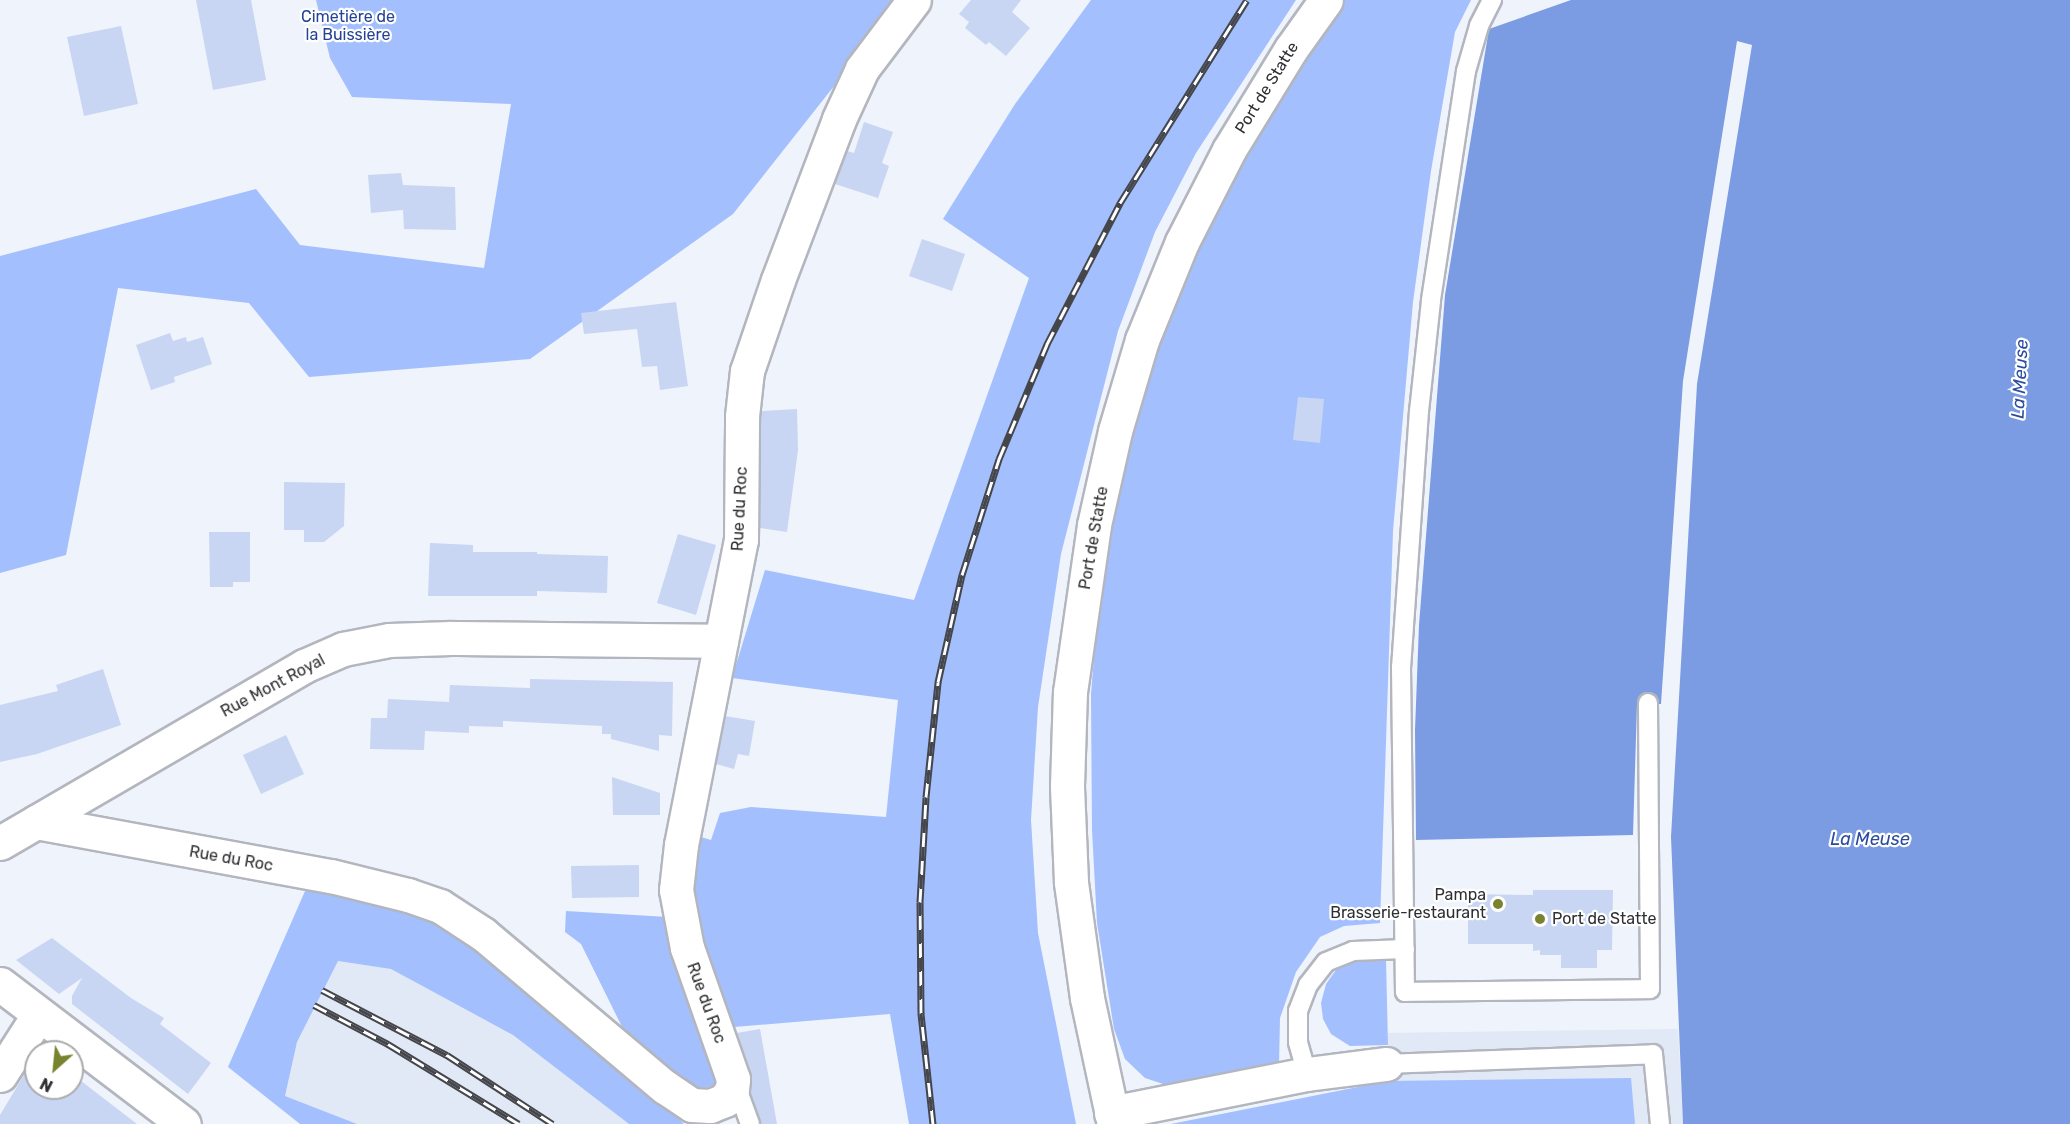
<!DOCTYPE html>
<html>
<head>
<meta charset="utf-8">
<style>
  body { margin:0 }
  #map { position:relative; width:2070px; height:1124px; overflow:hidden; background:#eff3fb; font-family:Rubik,sans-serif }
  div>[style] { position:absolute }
  .built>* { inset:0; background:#e1e8f6 }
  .green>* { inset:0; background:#a3bffd }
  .water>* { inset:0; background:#7b9be3 }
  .building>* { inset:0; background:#c8d6f4 }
  .roads { filter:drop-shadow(2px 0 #b3b6be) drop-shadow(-2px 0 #b3b6be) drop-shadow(0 2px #b3b6be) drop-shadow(0 -2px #b3b6be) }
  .lane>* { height:18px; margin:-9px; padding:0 9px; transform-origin:9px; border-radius:9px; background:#fff }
  .street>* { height:33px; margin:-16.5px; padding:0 16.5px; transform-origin:16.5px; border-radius:16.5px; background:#fff }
  .secondary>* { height:33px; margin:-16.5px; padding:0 16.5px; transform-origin:16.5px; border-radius:16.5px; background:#fff }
  .primary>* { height:33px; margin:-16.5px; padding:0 16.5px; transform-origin:16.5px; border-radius:16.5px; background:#fff }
  .rail>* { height:7px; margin-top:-3.5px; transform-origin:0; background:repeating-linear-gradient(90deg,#fff 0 14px,#45464a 0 28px); box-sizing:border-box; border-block:2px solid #45464a }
  .dots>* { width:16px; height:16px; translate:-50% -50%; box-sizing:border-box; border:3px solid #fff; border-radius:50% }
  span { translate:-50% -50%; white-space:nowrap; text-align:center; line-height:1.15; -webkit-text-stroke:4.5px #fff; paint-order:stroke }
  .park-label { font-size:16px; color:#244396 }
  .street-label { font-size:16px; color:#2e2f32 }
  .poi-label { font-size:16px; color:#2e2f32 }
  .right { translate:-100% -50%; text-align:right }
  .left { translate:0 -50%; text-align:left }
  .water-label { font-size:18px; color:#2a4b9e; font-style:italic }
  .north { position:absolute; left:24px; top:1040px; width:60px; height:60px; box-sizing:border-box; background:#fff; border:2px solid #abacad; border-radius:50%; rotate:207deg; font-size:16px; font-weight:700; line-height:24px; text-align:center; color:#2e2f32 }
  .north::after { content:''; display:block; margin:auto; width:21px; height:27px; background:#79832f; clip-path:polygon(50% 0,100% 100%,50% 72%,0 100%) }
</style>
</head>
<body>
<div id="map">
  <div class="built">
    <i style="clip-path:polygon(337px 961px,391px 969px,513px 1035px,629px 1124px,357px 1124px,285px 1096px,297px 1042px)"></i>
    <i style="clip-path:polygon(1678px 1029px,1683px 1124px,1171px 1124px,1388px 1081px,1388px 1033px)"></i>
  </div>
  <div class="green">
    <i style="clip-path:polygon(316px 0,902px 0,733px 214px,530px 359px,309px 377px,249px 303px,118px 288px,66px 555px,0 573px,0 256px,256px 189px,300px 245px,484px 268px,511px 104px,352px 97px,330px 58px)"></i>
    <i style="clip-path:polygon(1091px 0,1296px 0,1196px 153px,1155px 232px,1118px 331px,1061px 554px,1038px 707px,1031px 820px,1038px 933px,1076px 1124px,909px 1124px,890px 1014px,722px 1028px,681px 845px,691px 834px,711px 840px,720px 813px,751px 807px,886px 817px,898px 700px,732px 678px,765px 570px,914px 600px,1029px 278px,943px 219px,1015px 104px)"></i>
    <i style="clip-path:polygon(1345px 0,1471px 0,1455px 32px,1431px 171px,1413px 302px,1393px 531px,1380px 923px,1344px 926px,1320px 937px,1296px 972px,1280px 1018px,1279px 1066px,1175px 1088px,1145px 1078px,1125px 1059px,1114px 1029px,1097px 923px,1092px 830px,1091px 694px,1100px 581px,1116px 484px,1160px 339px,1221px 195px,1322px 30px)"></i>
    <i style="clip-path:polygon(309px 882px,395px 905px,430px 919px,461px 937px,636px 1079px,684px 1124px,629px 1124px,513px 1035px,391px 969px,338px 961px,297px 1042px,285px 1096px,357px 1124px,300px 1124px,228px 1067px)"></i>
    <i style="clip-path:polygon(566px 911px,668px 917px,717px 1073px,713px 1086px,696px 1089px,631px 1045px,581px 944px,565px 932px)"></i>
    <i style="clip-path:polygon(1361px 960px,1386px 960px,1388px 1045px,1350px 1046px,1331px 1034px,1323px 1019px,1321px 1003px,1326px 984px,1338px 967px)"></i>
    <i style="clip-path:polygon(1631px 1078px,1635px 1124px,1171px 1124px,1388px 1081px)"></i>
  </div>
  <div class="water">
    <i style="clip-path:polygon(1571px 0,2070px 0,2070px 1124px,1683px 1124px,1671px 837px,1697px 384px,1752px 45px,1737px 41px,1683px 381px,1661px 704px,1637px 704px,1633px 835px,1416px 840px,1415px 730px,1419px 625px,1445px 295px,1489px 29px)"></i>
  </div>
  <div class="building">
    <i style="clip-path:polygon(196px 0,251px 0,266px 80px,213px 90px)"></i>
    <i style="clip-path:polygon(971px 0,1021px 0,1012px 12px,1030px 28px,1006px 56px,989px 42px,986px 45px,965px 28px,969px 22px,959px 14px)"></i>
    <i style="clip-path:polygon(121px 26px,138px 104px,84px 116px,67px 37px)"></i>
    <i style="clip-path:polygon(864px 122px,893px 132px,882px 163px,889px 166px,878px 198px,835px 184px,847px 151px,854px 153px)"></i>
    <i style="clip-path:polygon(401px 173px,403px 185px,455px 187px,456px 230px,404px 229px,403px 210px,371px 213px,368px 175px)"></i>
    <i style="clip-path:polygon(922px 239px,965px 254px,952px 291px,909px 276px)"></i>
    <i style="clip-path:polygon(676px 302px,688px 386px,660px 390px,657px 366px,642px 367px,637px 329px,584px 334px,581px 313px)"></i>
    <i style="clip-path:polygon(170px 333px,173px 341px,186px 337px,187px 342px,203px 337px,212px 364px,174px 377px,175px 382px,151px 390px,136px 345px)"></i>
    <i style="clip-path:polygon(1298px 397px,1324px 399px,1320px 443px,1293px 440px)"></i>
    <i style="clip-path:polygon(797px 409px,798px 450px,787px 532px,760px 528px,761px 411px)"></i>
    <i style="clip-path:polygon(284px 482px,345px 483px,344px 526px,324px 542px,304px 542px,304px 530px,284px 530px)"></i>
    <i style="clip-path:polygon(209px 532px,250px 532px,250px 582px,233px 582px,233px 587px,210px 587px)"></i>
    <i style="clip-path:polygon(678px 534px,716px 545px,696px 615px,657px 603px)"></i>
    <i style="clip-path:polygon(430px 543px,473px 545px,473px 552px,537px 552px,537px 554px,608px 556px,607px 593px,537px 591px,537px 596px,428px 596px)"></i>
    <i style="clip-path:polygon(103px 669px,121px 725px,37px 754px,0 762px,0 705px,58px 691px,56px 685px)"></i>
    <i style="clip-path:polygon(530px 679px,673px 682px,672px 736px,659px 735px,659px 751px,611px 739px,611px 734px,602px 734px,602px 726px,503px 721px,503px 727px,469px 726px,469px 733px,425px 731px,424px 750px,370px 749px,371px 718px,387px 718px,388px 699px,449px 702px,450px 685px,530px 688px)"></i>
    <i style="clip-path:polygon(725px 716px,755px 721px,749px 756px,738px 754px,734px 769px,716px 764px)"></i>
    <i style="clip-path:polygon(286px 735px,304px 774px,261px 794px,243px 755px)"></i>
    <i style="clip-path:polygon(612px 777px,660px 793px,660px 815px,613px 815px)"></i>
    <i style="clip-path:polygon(639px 865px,639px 897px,572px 898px,571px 866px)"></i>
    <i style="clip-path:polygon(1533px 890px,1613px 890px,1612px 950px,1597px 950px,1597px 968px,1561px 968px,1561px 955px,1540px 955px,1540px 950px,1533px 951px,1533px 944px,1468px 944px,1468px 894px,1533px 895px)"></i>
    <i style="clip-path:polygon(52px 938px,131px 998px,164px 1018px,160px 1024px,211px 1063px,188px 1094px,72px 1004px,72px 996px,82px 978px,59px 994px,16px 960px)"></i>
    <i style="clip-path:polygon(760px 1029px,777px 1124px,761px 1124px,750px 1092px,751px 1073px,737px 1033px)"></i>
    <i style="clip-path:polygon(36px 1055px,36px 1088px,72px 1088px,72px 1074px,137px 1124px,0 1124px,0 1115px)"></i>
  </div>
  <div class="roads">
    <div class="lane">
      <i style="left:1492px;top:0;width:29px;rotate:117deg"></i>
      <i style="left:1479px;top:26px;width:47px;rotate:106.1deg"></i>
      <i style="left:1466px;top:71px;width:233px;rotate:98.7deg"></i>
      <i style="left:1431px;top:301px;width:111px;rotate:96.2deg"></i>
      <i style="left:1419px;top:411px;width:257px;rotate:94deg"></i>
      <i style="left:1401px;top:667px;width:325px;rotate:89.3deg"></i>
      <i style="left:1405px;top:992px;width:245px;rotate:-0.7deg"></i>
      <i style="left:1650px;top:989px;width:286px;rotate:-90.4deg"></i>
      <i style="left:1386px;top:1064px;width:267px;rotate:-2.1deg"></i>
      <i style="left:1653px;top:1054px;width:70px;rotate:84.3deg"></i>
      <i style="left:1307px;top:1074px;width:33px;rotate:-106deg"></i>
      <i style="left:1298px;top:1042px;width:31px;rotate:-90deg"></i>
      <i style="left:1298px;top:1011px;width:28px;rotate:-69deg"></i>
      <i style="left:1308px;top:985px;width:29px;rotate:-52deg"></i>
      <i style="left:1326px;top:962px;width:29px;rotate:-22deg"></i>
      <i style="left:1353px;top:951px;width:52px;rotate:-2.2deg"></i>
      <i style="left:734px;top:1080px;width:47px;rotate:70deg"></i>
    </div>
    <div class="street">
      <i style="left:36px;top:822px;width:300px;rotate:10.4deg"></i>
      <i style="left:331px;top:876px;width:79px;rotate:13.9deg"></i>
      <i style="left:408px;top:895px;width:34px;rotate:19deg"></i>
      <i style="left:440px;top:906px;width:51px;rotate:33.1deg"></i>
      <i style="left:483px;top:934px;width:238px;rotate:40.1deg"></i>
      <i style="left:665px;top:1087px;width:32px;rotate:34deg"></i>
      <i style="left:692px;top:1105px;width:18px;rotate:3deg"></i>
      <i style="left:710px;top:1106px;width:16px;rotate:-22deg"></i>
      <i style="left:725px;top:1100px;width:13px;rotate:-58deg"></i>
      <i style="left:732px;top:1089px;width:10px;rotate:-84deg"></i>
      <i style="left:733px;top:1079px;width:139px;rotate:-109.3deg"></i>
      <i style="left:687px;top:948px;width:59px;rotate:-100.7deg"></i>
      <i style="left:676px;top:890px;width:45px;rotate:-83.7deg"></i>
      <i style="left:681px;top:845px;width:311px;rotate:-78.9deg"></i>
      <i style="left:741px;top:540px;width:124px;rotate:-89.5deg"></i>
      <i style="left:742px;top:416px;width:45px;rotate:-83.7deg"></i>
      <i style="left:747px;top:371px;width:96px;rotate:-71.2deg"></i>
      <i style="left:778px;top:280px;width:172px;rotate:-69.2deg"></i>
      <i style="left:839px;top:119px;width:55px;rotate:-65.3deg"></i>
      <i style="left:862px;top:69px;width:86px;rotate:-53deg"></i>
      <i style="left:0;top:843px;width:352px;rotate:-30.2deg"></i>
      <i style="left:304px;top:666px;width:43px;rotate:-23.6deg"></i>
      <i style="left:343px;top:649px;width:47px;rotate:-11.1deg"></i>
      <i style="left:389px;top:640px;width:62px;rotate:-1.8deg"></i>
      <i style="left:451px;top:638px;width:270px;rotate:0.6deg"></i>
      <i style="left:0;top:1075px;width:72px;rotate:-57.4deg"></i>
      <i style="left:1111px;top:1113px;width:200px;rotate:-11.3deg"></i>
      <i style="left:1307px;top:1074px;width:80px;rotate:-7.2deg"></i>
    </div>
    <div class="secondary">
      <i style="left:1114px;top:1124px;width:129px;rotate:-102.1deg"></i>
      <i style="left:1087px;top:998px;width:117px;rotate:-97.9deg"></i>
      <i style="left:1071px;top:882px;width:96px;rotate:-92.4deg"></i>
      <i style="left:1067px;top:786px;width:94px;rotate:-88.2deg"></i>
      <i style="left:1070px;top:692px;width:169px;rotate:-81.8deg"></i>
      <i style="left:1094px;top:525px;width:96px;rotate:-77.4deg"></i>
      <i style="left:1115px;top:431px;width:95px;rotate:-73.5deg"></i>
      <i style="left:1142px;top:340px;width:106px;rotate:-67.8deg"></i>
      <i style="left:1182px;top:242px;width:103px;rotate:-62.9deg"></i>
      <i style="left:1229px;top:150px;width:119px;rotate:-58.5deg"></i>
      <i style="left:1291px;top:49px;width:60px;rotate:-54.5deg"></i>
    </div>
    <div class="primary">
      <i style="left:0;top:984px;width:231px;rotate:37.3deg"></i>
    </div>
  </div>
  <div class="rail">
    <i style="left:322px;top:990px;width:141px;rotate:27.5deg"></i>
    <i style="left:447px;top:1055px;width:126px;rotate:33.1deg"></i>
    <i style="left:314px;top:1005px;width:84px;rotate:27.8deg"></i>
    <i style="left:388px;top:1044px;width:153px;rotate:31.4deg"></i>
    <i style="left:933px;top:1124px;width:112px;rotate:-96.2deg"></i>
    <i style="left:921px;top:1013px;width:111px;rotate:-90.5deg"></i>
    <i style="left:920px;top:902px;width:105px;rotate:-86.7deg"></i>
    <i style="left:926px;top:797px;width:116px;rotate:-84deg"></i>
    <i style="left:938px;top:682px;width:110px;rotate:-77.4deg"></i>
    <i style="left:962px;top:575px;width:122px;rotate:-72.3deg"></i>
    <i style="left:999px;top:459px;width:125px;rotate:-67.3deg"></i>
    <i style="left:1047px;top:344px;width:159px;rotate:-62.6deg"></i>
    <i style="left:1120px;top:203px;width:239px;rotate:-58deg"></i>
  </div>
  <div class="dots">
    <i style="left:1498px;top:904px;background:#79832f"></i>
    <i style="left:1540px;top:919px;background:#79832f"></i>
  </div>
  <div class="park-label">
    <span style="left:348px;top:26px">Cimetière de<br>la Buissière</span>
  </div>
  <div class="street-label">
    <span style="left:1267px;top:88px;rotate:-58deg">Port de Statte</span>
    <span style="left:740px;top:509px;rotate:-87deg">Rue du Roc</span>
    <span style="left:1094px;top:538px;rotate:-80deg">Port de Statte</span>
    <span style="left:273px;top:686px;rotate:-28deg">Rue Mont Royal</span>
    <span style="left:231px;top:859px;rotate:10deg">Rue du Roc</span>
    <span style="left:706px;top:1003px;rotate:70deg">Rue du Roc</span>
  </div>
  <div class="poi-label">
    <span class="right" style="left:1486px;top:904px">Pampa<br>Brasserie-restaurant</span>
    <span class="left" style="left:1552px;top:919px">Port de Statte</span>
  </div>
  <div class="water-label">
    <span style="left:2020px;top:379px;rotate:-87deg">La Meuse</span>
    <span style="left:1870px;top:839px">La Meuse</span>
  </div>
  <div class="north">N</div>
</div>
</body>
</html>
